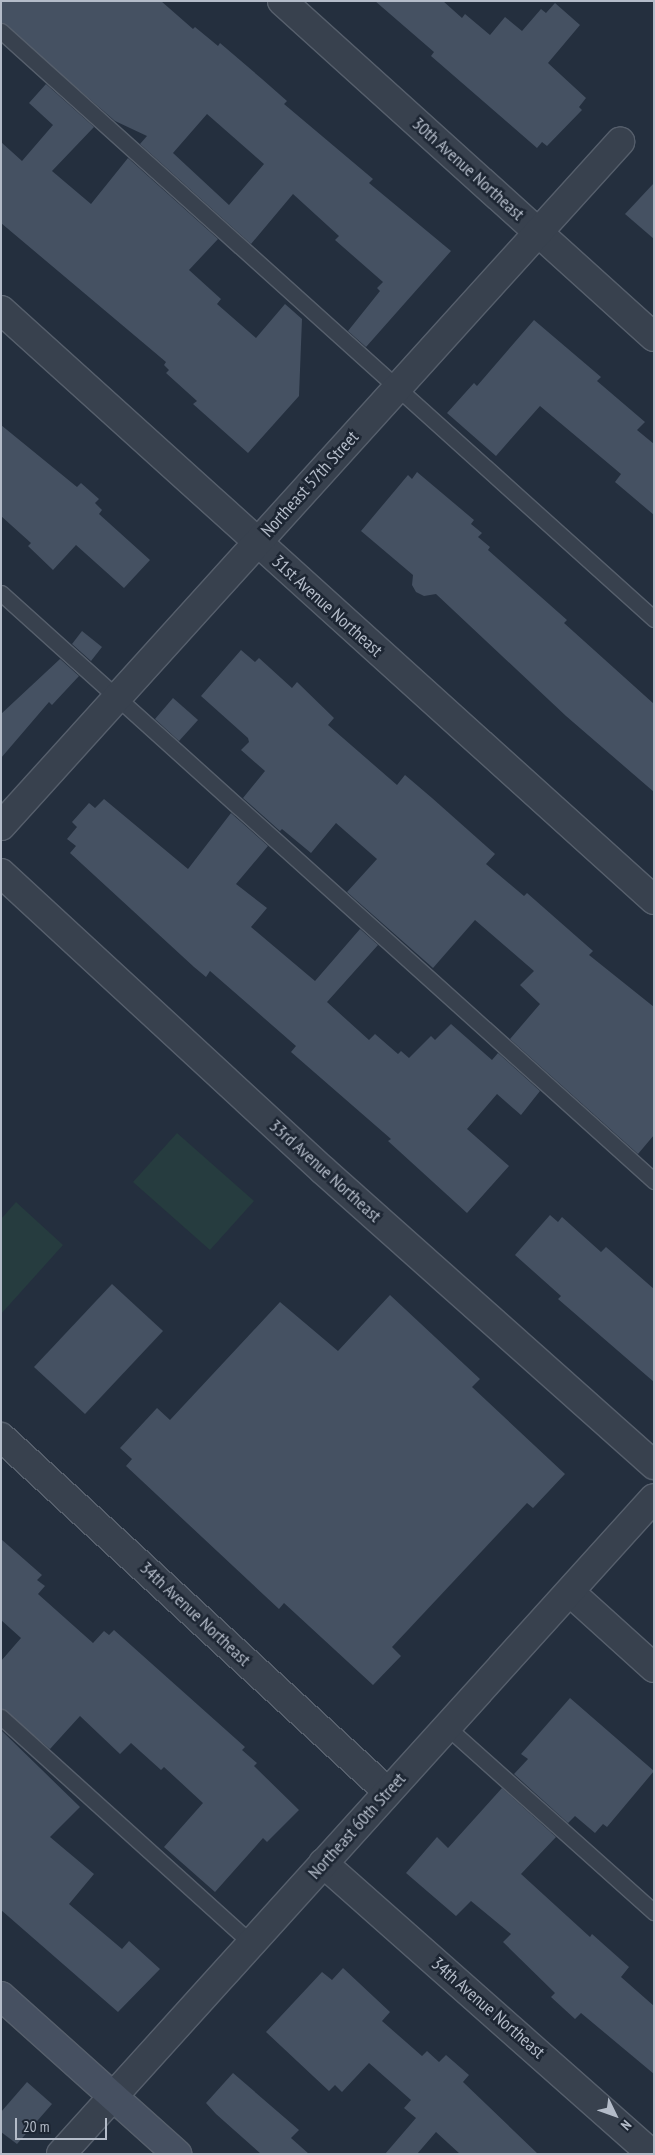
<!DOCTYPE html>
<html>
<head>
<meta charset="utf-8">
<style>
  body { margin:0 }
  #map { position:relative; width:655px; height:2155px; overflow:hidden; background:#242f3e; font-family:"PT Sans Narrow",sans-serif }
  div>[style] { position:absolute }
  .green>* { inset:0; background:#263c3f }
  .building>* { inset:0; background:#455162 }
  .roads { filter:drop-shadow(1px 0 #565f6c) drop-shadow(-1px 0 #565f6c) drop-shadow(0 1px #565f6c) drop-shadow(0 -1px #565f6c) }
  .lane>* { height:15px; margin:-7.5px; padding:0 7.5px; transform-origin:7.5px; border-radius:7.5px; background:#38414e }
  .street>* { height:28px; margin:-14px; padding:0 14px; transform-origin:14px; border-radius:14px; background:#38414e }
  .secondary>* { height:28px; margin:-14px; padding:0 14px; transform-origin:14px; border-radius:14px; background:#465061 }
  span { translate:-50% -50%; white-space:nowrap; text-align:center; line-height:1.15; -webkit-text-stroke:5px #1d2633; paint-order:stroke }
  .street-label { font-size:18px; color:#b4bcc9 }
  .frame { position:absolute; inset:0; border:2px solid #b4bcc9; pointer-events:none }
  .north { position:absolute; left:590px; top:2090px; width:50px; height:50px; -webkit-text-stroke:4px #1d2633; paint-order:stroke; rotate:132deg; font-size:14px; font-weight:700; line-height:20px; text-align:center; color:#b4bcc9 }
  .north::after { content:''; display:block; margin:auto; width:18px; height:22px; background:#b4bcc9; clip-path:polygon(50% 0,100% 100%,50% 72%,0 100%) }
  .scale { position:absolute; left:15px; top:2118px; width:92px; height:22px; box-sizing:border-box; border:2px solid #b4bcc9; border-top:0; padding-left:6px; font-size:15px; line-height:18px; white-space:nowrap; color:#b4bcc9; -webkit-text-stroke:4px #1d2633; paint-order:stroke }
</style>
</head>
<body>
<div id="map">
  <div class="green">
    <i style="clip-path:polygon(177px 1133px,254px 1201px,210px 1250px,133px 1182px)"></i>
    <i style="clip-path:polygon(16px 1202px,63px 1245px,1px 1314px,1px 1219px)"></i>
  </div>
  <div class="building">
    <i style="clip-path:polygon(evenodd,1px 1px,161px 1px,193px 29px,195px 27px,218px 46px,220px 43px,262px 79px,287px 101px,284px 104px,373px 179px,369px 183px,451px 251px,366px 347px,348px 331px,380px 291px,377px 288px,383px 282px,335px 240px,339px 236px,293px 194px,251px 244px,140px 144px,147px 136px,115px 121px,1px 22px,1px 1px,207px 114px,264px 164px,229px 205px,173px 153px,207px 114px)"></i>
    <i style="clip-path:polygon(375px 1px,443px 1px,462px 18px,465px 14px,490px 35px,505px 17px,522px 31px,541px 9px,546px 13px,555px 3px,580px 25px,548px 63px,586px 98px,579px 107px,582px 110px,547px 146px,542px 142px,537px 148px,431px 56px,434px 52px)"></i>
    <i style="clip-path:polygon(46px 84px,94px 127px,52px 171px,91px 204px,128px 158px,218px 239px,189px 270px,221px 299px,217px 304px,256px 338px,285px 304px,302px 319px,299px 396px,248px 453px,193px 404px,197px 401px,166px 373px,169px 370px,164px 365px,166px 362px,1px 223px,1px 142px,22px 161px,53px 125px,29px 103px)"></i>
    <i style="clip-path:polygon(654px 183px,654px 239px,625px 214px)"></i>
    <i style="clip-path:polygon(534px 320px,601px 377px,597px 381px,645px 422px,637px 430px,654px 444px,654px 515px,615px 482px,621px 474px,540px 406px,496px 456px,447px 413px,474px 383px,477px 386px)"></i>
    <i style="clip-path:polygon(1px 425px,77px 487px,81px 483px,99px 499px,95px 503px,102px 510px,99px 514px,150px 560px,124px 588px,76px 545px,53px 570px,28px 546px,31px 543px,1px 516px)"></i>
    <i style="clip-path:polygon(417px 472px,474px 520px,471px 524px,482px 533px,478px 537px,490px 547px,488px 550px,567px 620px,564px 623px,654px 704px,654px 792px,566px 716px,436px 594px,424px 596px,416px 592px,412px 585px,413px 575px,361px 531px,408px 475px,412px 479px)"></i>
    <i style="clip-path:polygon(82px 631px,102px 647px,91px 661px,72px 644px)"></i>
    <i style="clip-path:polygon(241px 650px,255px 662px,259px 658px,292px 688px,297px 682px,334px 718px,328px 725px,397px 785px,405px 775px,432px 798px,495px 854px,486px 864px,524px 896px,527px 893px,593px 951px,589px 955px,654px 1007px,654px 1135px,638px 1154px,510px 1039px,540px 1004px,520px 985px,534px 971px,475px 920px,433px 968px,347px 892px,377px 859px,336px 823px,311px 853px,282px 829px,280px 831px,243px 798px,265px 771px,241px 750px,249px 742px,248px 738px,201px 696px)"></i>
    <i style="clip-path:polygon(60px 659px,79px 676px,52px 705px,49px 702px,1px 758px,1px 714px)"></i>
    <i style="clip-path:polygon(173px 698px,198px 720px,179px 741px,155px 719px)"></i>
    <i style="clip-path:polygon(104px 799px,188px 869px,231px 813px,268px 846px,236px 884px,267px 908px,251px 927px,315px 981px,360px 929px,378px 945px,327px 1002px,369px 1040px,375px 1034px,398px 1054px,401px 1051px,409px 1058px,431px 1036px,435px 1040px,451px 1024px,492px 1060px,498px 1053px,540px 1091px,521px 1115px,497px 1094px,467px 1129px,509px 1166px,467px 1213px,388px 1141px,391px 1139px,291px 1052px,296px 1046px,210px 971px,206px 977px,194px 967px,70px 853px,76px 846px,67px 839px,77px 827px,72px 822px,89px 803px,95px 808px)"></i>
    <i style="clip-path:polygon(550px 1215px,558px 1222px,562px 1217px,601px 1252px,606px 1247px,654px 1289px,654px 1382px,558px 1299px,561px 1296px,515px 1255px)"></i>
    <i style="clip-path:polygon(112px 1284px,163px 1331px,85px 1414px,34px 1367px)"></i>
    <i style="clip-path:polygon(390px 1295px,480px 1379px,472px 1387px,565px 1474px,533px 1508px,527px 1503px,392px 1647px,401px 1656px,373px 1685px,284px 1603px,279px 1609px,126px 1466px,132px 1459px,120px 1448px,157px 1408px,170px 1420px,280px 1302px,338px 1351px)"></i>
    <i style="clip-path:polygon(1px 1539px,42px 1575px,37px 1580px,45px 1586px,38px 1594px,93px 1643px,104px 1631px,109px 1635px,114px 1630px,245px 1747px,242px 1750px,257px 1763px,254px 1766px,299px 1810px,267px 1842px,263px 1838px,215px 1892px,164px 1847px,203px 1803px,164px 1767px,161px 1770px,131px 1743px,120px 1754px,80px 1716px,50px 1749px,1px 1708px,1px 1661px,21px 1638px,1px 1620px)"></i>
    <i style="clip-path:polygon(570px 1698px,654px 1771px,607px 1827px,603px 1824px,595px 1833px,575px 1816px,568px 1823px,514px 1774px,528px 1759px,521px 1754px)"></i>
    <i style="clip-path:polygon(1px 1730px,80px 1807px,50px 1837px,94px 1874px,69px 1904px,122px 1949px,129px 1941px,160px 1969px,118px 2012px,1px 1910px)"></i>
    <i style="clip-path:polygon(502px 1788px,556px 1837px,521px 1874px,590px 1937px,592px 1934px,629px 1967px,621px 1977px,654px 2006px,654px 2074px,581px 2013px,575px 2019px,551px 1997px,555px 1993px,503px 1942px,511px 1934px,471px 1901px,456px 1916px,406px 1873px,437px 1837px,448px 1848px)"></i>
    <i style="clip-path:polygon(343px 1968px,390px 2012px,382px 2021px,422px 2056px,427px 2051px,439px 2062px,446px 2055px,469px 2075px,463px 2082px,538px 2154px,460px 2154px,436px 2132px,417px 2154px,385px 2154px,416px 2118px,404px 2108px,411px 2100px,369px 2063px,342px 2092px,335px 2085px,329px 2091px,266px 2032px,322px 1972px,332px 1980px)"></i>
    <i style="clip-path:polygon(233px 2073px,299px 2130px,291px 2138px,309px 2154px,261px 2154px,216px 2114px,206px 2103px)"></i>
    <i style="clip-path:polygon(27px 2082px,52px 2104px,17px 2144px,1px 2132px,1px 2112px)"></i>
  </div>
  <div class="roads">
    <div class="lane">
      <i style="left:1px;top:31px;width:879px;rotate:42deg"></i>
      <i style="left:1px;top:593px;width:879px;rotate:42deg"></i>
      <i style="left:1px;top:1717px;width:337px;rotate:42.1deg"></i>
      <i style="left:447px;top:1727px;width:278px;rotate:41.8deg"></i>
    </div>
    <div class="street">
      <i style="left:282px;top:1px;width:501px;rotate:42.09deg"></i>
      <i style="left:1px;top:310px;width:880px;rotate:42.1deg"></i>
      <i style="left:1px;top:826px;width:923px;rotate:-47.86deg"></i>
      <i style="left:1px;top:873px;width:439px;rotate:42.7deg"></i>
      <i style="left:324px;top:1171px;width:442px;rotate:41.7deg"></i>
      <i style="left:1px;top:1437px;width:525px;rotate:42.53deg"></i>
      <i style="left:570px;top:1592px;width:113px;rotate:42.1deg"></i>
      <i style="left:323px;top:1863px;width:439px;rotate:41.5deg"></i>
      <i style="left:61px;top:2154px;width:884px;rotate:-47.89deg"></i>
    </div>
    <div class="secondary">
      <i style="left:1px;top:1996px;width:237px;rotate:41.9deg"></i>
    </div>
  </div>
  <div class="street-label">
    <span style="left:468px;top:169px;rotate:42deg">30th Avenue Northeast</span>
    <span style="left:310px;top:484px;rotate:-48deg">Northeast 57th Street</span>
    <span style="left:327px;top:606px;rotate:42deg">31st Avenue Northeast</span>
    <span style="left:325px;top:1171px;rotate:42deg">33rd Avenue Northeast</span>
    <span style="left:195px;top:1614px;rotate:43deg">34th Avenue Northeast</span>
    <span style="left:357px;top:1826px;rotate:-48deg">Northeast 60th Street</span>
    <span style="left:488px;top:2008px;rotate:41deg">34th Avenue Northeast</span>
  </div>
  <div class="frame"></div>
  <div class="north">N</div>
  <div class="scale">20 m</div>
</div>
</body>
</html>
